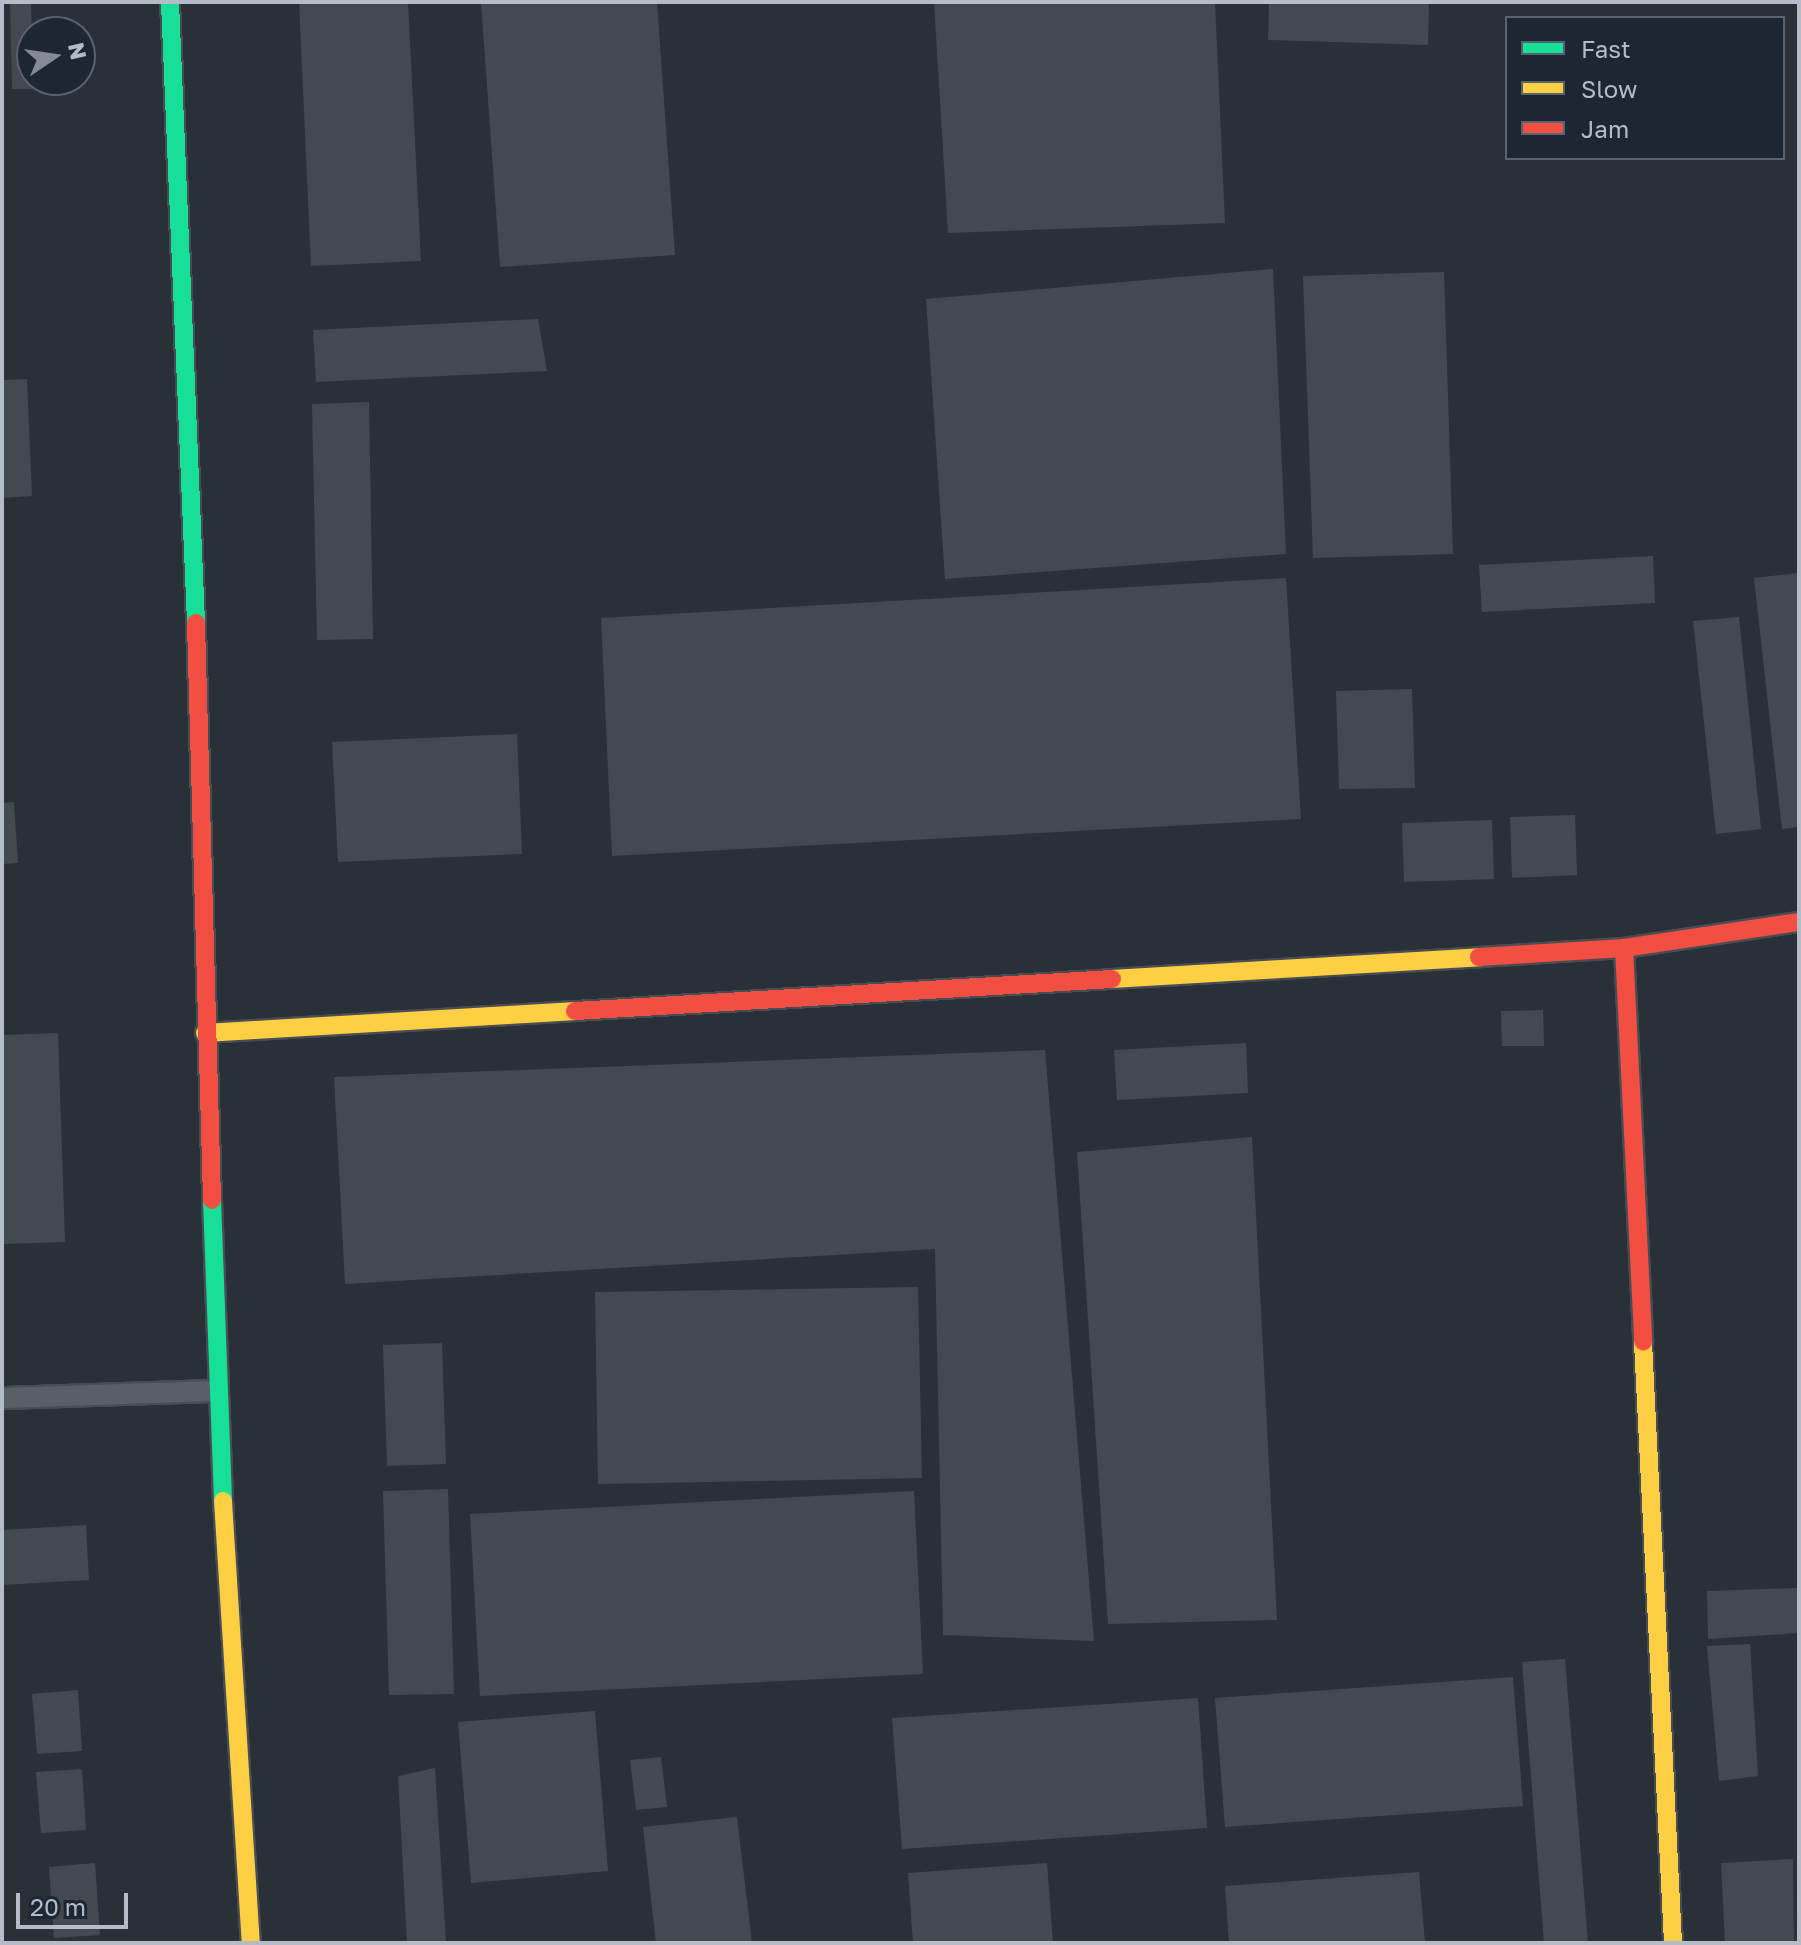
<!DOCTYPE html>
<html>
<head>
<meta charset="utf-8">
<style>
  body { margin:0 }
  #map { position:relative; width:1801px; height:1945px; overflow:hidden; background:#2a3038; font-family:"Golos Text",sans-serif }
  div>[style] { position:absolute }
  .building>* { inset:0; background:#444950 }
  .roads { filter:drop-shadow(2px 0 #484c53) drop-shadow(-2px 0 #484c53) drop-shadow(0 2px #484c53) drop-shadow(0 -2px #484c53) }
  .lane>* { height:20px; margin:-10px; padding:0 10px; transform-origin:10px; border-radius:10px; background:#5a5e66 }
  .fast>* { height:18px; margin:-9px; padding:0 9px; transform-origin:9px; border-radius:9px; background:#16e098 }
  .slow>* { height:18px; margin:-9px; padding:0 9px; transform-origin:9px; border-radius:9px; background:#ffcf43 }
  .jam>* { height:18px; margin:-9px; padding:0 9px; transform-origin:9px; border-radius:9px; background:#f24e42 }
  span { translate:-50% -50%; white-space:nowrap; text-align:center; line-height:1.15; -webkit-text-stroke:6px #1d2633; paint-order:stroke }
  .frame { position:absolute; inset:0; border:4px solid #b4bcc9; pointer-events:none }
  .legend { position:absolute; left:1505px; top:16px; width:280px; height:144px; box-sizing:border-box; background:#1d2633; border:2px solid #59626f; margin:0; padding:10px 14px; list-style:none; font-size:24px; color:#b4bcc9 }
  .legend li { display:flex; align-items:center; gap:16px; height:40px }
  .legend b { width:40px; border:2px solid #59626f }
  .north { position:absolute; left:16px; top:16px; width:80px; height:80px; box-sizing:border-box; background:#1d2633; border:2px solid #59626f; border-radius:50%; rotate:77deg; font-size:22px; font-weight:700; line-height:32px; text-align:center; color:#b4bcc9 }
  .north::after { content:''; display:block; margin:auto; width:28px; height:36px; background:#848b96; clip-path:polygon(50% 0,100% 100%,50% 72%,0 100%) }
  .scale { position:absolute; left:16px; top:1893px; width:112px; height:36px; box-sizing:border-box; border:4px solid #b4bcc9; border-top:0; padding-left:10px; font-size:24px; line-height:28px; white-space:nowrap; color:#b4bcc9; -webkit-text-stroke:6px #1d2633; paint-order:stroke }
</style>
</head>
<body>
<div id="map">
  <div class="building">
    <i style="clip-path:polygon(10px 2px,31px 2px,33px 89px,12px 89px)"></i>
    <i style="clip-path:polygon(299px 2px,408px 2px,421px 261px,311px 266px)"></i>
    <i style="clip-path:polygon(481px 2px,657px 2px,675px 255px,500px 267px)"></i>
    <i style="clip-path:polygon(934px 2px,1215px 2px,1225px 223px,948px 233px)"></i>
    <i style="clip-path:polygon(1269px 2px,1429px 2px,1428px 45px,1268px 40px)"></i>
    <i style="clip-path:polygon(1273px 269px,1286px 554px,945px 579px,926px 299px)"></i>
    <i style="clip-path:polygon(1444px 272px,1453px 554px,1313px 558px,1303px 276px)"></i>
    <i style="clip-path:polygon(538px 319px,547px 371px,316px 382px,313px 330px)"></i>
    <i style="clip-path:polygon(27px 379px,32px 496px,2px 498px,2px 380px)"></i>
    <i style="clip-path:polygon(369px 402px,373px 639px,317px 640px,312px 404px)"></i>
    <i style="clip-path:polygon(1653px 556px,1655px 603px,1482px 612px,1479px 565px)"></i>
    <i style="clip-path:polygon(1799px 573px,1799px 827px,1782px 829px,1754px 578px)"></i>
    <i style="clip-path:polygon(1286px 578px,1301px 819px,612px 856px,601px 618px)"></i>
    <i style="clip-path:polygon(1739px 617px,1761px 829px,1716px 834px,1693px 621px)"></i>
    <i style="clip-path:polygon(1412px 689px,1415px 788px,1339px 789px,1336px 691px)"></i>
    <i style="clip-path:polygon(517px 734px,522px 854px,338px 862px,332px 742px)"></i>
    <i style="clip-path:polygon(14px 802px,18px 863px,2px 864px,2px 803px)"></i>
    <i style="clip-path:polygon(1575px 815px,1577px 875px,1512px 878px,1510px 817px)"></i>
    <i style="clip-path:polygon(1492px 820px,1494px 879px,1404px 882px,1402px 823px)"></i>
    <i style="clip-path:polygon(1543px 1010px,1544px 1046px,1502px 1046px,1501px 1011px)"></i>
    <i style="clip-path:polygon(58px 1033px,65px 1242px,2px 1244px,2px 1035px)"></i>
    <i style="clip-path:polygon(1246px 1043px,1248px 1093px,1117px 1100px,1114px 1050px)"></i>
    <i style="clip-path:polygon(1045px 1050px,1094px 1641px,943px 1635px,935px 1249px,345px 1284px,334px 1077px)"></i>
    <i style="clip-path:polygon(1252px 1137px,1277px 1620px,1108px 1624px,1077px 1152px)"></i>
    <i style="clip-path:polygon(918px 1287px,922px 1478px,598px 1484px,595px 1292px)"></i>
    <i style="clip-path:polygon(442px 1343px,446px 1464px,387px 1466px,383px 1345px)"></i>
    <i style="clip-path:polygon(448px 1489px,454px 1694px,389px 1695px,383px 1491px)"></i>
    <i style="clip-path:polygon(914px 1491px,923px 1674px,480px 1696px,470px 1514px)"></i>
    <i style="clip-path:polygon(86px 1525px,89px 1580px,2px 1585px,2px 1530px)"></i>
    <i style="clip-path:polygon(1799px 1588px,1799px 1633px,1708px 1639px,1707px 1591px)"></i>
    <i style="clip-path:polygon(1750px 1644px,1758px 1776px,1719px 1781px,1707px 1646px)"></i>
    <i style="clip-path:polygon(1565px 1659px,1588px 1943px,1544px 1943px,1522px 1662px)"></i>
    <i style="clip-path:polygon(1513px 1677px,1523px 1806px,1225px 1827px,1215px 1698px)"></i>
    <i style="clip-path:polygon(78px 1690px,82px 1751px,37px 1754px,32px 1694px)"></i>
    <i style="clip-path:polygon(1198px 1698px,1207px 1828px,902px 1849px,892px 1718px)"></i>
    <i style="clip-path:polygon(595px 1711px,608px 1871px,471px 1883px,458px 1722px)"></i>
    <i style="clip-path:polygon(661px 1757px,667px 1807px,636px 1810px,630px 1760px)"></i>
    <i style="clip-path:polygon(435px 1768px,446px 1943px,407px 1943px,398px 1776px)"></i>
    <i style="clip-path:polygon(82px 1769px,86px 1830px,41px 1833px,36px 1772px)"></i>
    <i style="clip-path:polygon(737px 1817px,752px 1943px,656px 1943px,643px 1827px)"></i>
    <i style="clip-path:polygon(1793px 1859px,1794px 1943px,1725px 1943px,1721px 1863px)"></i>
    <i style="clip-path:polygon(95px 1863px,100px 1935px,54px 1938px,49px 1867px)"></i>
    <i style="clip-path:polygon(1047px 1863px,1053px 1943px,913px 1943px,908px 1873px)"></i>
    <i style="clip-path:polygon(1419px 1872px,1425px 1943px,1229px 1943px,1225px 1886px)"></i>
  </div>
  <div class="roads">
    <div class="lane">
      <i style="left:2px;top:1398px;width:214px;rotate:-1.9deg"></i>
    </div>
    <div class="fast">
      <i style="left:170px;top:2px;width:622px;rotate:87.6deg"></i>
      <i style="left:212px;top:1200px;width:301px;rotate:87.9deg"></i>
    </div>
    <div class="slow">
      <i style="left:1112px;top:979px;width:368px;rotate:-3.4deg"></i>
      <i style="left:205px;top:1033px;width:371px;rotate:-3.4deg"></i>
      <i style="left:1643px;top:1342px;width:602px;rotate:87.14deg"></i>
      <i style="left:223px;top:1501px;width:443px;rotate:86.4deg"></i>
    </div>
    <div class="jam">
      <i style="left:196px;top:623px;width:577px;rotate:88.41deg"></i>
      <i style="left:1624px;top:948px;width:394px;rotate:87.2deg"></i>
      <i style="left:1479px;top:957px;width:145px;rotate:-3.6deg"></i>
      <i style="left:1624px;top:948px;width:177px;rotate:-8.5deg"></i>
      <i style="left:575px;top:1011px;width:538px;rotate:-3.41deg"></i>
    </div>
  </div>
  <div class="frame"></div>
  <ul class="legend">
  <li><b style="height:10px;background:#16e098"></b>Fast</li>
  <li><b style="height:10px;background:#ffcf43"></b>Slow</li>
  <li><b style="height:10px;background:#f24e42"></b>Jam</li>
  </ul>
  <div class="north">N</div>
  <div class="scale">20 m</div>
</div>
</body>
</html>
